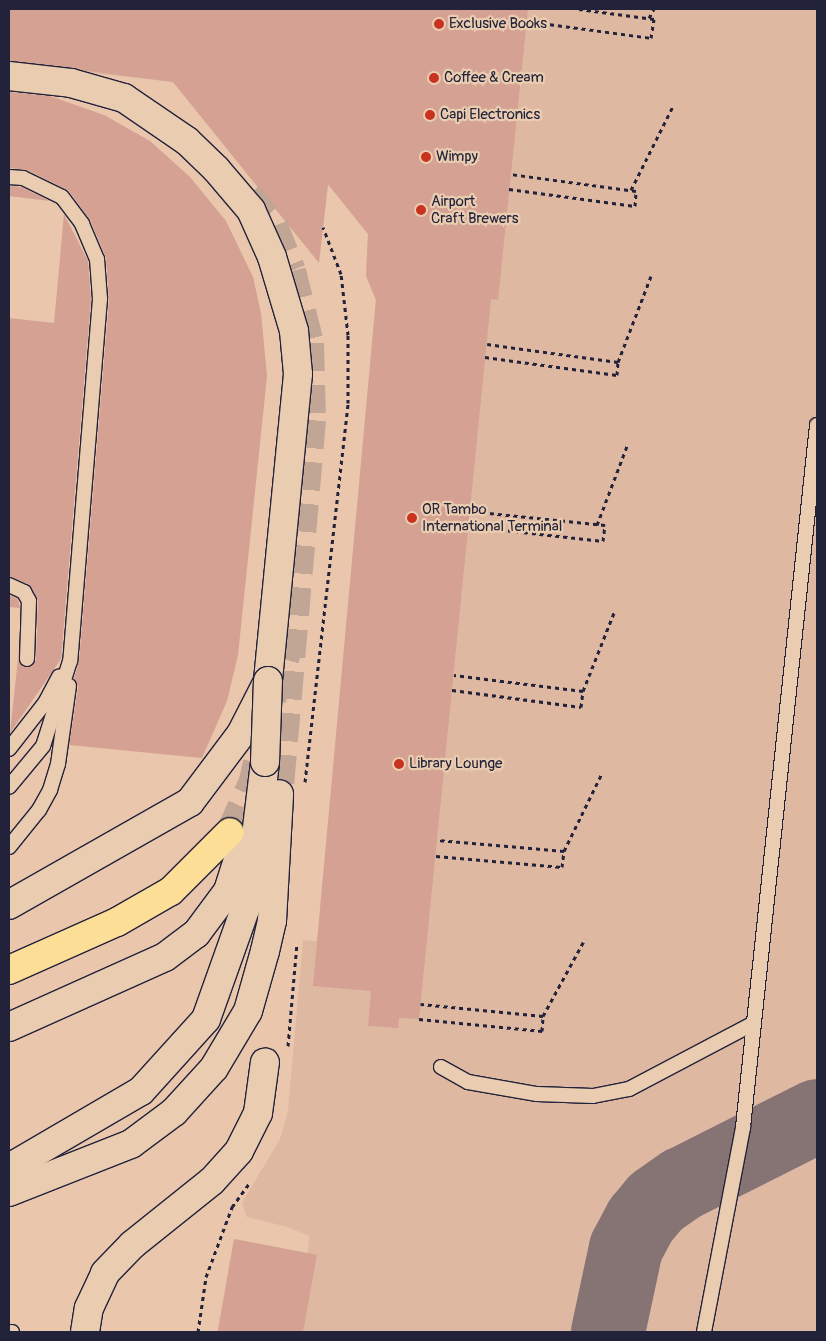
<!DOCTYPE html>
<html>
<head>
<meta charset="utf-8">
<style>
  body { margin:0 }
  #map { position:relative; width:826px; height:1341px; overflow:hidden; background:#e9c6ac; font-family:Pangolin,sans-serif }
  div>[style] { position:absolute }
  .built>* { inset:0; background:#dfb8a2 }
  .taxiway>* { height:74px; margin:-37px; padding:0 37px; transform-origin:37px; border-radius:37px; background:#867474 }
  .building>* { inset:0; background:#d4a193 }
  .minor-tunnel>* { height:28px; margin-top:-14px; transform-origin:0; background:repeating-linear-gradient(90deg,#c1a595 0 28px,transparent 0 42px) }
  .motorway-tunnel>* { height:28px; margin-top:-14px; transform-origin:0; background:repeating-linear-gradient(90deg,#c1a595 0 28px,transparent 0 42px) }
  .path>* { height:3px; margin-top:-1.5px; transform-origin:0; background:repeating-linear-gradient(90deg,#22223b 0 4px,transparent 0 8px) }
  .roads { filter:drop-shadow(1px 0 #22223b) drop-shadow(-1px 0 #22223b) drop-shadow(0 1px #22223b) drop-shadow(0 -1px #22223b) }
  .service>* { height:14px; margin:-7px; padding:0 7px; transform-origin:7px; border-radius:7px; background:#eacdb0 }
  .minor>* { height:28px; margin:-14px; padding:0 14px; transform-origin:14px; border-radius:14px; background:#eacdb0 }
  .motorway>* { height:28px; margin:-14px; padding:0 14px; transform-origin:14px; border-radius:14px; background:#fcde96 }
  .path-bridge>* { height:3px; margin-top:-1.5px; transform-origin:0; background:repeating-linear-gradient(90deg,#22223b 0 4px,transparent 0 8px) }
  .bridges { filter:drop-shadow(1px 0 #22223b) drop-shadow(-1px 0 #22223b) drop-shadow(0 1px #22223b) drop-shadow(0 -1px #22223b) }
  .minor-bridge>* { height:28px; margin:-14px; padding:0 14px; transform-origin:14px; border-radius:14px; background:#eacdb0 }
  .dots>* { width:14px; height:14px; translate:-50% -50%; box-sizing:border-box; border:2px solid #eacdb0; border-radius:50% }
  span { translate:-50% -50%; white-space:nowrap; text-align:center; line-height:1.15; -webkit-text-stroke:4.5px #eacdb0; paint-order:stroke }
  .poi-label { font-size:15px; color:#22223b }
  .left { translate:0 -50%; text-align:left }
  .frame { position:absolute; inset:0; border:10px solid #22223b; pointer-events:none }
</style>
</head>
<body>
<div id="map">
  <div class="built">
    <i style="clip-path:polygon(9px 9px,817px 9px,817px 1332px,217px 1332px,234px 1239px,308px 1253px,309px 1236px,288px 1227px,247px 1217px,242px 1203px,280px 1139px,288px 1111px,303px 940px,317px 941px,376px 300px,366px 276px,368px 234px,328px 185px,323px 227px,173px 82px,9px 64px)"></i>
  </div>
  <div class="taxiway">
    <i style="left:608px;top:1332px;width:86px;rotate:-77.9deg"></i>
    <i style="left:626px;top:1248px;width:32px;rotate:-62deg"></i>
    <i style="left:641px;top:1220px;width:23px;rotate:-50deg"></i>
    <i style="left:656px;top:1202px;width:32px;rotate:-35deg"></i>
    <i style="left:682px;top:1184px;width:151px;rotate:-26.7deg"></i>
  </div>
  <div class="building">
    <i style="clip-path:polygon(9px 9px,528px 9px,498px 300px,491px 299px,419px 1019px,399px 1018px,398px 1028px,368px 1026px,371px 991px,313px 986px,376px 300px,366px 276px,368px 234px,328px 184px,319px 263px,173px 82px,9px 61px)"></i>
    <i style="clip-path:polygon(9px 92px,50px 96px,104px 115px,150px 141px,190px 177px,226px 221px,253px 277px,261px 313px,267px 376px,238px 655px,227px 701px,202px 758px,69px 745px,78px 687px,74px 679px,79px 662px,109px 300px,106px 258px,90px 220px,69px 191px,27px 170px,9px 168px)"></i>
    <i style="clip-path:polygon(9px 186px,21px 187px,50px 201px,9px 196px)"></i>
    <i style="clip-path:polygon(64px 214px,88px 261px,91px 299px,61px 659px,10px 733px,19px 649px,23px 667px,31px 667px,36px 660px,38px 601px,28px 584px,9px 576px,9px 318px,54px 323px)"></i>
    <i style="clip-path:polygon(9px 595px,18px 599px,20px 608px,9px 607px)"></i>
    <i style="clip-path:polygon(234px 1239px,317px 1255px,303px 1332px,218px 1332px)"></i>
  </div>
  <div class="minor-tunnel">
    <i style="left:248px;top:195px;width:40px;rotate:50deg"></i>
    <i style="left:274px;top:226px;width:48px;rotate:68.2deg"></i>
    <i style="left:292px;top:271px;width:74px;rotate:76deg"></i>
    <i style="left:310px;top:343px;width:77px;rotate:88.5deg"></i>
    <i style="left:312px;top:420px;width:375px;rotate:95deg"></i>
  </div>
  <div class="motorway-tunnel">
    <i style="left:272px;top:699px;width:61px;rotate:-71.9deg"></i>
    <i style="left:230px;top:832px;width:56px;rotate:-65.7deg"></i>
    <i style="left:253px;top:781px;width:19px;rotate:-78deg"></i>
  </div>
  <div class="path">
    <i style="left:649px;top:18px;width:10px;rotate:-61deg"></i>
    <i style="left:631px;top:190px;width:94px;rotate:-63.4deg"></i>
    <i style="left:618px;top:362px;width:92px;rotate:-69deg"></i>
    <i style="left:597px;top:525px;width:85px;rotate:-69.2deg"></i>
    <i style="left:583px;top:691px;width:87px;rotate:-68.4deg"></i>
    <i style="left:305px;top:782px;width:381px;rotate:-83.5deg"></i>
    <i style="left:348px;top:403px;width:68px;rotate:-90deg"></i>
    <i style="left:348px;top:335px;width:61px;rotate:-96.5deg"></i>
    <i style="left:341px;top:274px;width:50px;rotate:-111deg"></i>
    <i style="left:564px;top:851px;width:87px;rotate:-64deg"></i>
    <i style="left:543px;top:1016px;width:88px;rotate:-61.4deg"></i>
    <i style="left:288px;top:1046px;width:103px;rotate:-85deg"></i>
    <i style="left:198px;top:1332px;width:56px;rotate:-81.7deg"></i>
    <i style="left:206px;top:1277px;width:75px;rotate:-69.6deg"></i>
    <i style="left:232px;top:1207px;width:29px;rotate:-54deg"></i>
  </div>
  <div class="roads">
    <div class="service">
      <i style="left:9px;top:177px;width:14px;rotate:4deg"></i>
      <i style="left:23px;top:178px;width:43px;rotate:26deg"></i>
      <i style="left:62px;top:197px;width:34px;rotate:53deg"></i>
      <i style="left:82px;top:224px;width:38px;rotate:67deg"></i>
      <i style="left:97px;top:259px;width:40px;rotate:85.7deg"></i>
      <i style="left:100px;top:299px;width:363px;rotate:94.7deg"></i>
      <i style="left:70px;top:661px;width:89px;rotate:107.6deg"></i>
      <i style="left:43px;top:746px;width:53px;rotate:129.7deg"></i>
      <i style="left:9px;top:585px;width:17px;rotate:25deg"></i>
      <i style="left:24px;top:592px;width:10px;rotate:61deg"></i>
      <i style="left:29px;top:601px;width:58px;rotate:92deg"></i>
      <i style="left:9px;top:749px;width:58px;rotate:-52deg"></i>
      <i style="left:45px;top:703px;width:30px;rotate:-62deg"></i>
      <i style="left:9px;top:847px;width:48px;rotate:-51deg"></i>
      <i style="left:39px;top:810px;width:23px;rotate:-61deg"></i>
      <i style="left:50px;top:790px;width:27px;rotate:-73deg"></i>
      <i style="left:58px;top:764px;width:79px;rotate:-82deg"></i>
      <i style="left:441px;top:1067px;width:31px;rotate:29deg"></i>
      <i style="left:468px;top:1082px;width:70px;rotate:9.9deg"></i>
      <i style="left:537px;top:1094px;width:56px;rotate:2deg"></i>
      <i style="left:593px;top:1096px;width:37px;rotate:-11deg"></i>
      <i style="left:629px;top:1089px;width:141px;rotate:-27.8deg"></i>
      <i style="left:11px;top:1332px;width:1px"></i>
      <i style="left:704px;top:1332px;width:209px;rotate:-79.2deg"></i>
      <i style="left:743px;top:1127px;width:706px;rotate:-83.98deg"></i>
    </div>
    <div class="minor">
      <i style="left:9px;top:76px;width:62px;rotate:6.4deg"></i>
      <i style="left:71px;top:83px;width:55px;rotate:15.8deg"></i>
      <i style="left:124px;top:98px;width:76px;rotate:34.3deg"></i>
      <i style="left:187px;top:141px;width:40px;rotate:44deg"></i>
      <i style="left:216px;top:169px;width:54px;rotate:49.5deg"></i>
      <i style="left:251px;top:210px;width:51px;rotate:65.9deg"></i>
      <i style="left:272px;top:257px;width:77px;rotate:73.4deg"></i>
      <i style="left:294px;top:331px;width:43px;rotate:84.7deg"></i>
      <i style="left:298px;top:374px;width:308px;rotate:95.6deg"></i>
      <i style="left:268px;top:681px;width:59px;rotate:117deg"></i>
      <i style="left:241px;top:734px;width:85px;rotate:126.9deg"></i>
      <i style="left:190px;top:802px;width:208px;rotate:150.4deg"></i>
      <i style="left:9px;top:1027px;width:171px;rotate:-24.2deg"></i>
      <i style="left:165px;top:957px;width:39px;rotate:-37deg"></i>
      <i style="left:196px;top:934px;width:54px;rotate:-53.3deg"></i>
      <i style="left:228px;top:891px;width:43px;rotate:-72.4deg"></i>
      <i style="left:9px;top:1168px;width:153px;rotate:-30.3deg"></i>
      <i style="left:141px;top:1091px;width:97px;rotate:-47.9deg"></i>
      <i style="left:206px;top:1019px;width:125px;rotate:-70.4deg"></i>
      <i style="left:248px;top:901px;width:140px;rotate:-83deg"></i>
      <i style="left:9px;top:1192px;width:131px;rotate:-21.5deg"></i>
      <i style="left:131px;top:1144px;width:54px;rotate:-36.7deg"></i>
      <i style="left:174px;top:1112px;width:59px;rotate:-47.7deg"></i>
      <i style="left:214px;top:1068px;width:66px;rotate:-59.2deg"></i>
      <i style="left:248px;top:1011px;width:62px;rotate:-74.2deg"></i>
      <i style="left:265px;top:951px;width:31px;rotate:-77deg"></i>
      <i style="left:272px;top:921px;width:127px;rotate:-86.8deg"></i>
      <i style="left:85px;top:1332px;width:24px;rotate:-81deg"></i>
      <i style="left:89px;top:1308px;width:38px;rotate:-65deg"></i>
      <i style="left:105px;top:1273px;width:39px;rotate:-46deg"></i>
      <i style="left:132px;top:1245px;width:102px;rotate:-38.7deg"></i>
      <i style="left:212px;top:1181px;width:40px;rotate:-48deg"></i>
      <i style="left:239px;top:1151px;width:42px;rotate:-63.4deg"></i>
      <i style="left:258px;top:1113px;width:51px;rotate:-82.2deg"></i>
    </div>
    <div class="motorway">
      <i style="left:9px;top:970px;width:118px;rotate:-24deg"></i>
      <i style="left:117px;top:922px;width:62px;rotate:-29.9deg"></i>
      <i style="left:171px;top:891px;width:83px;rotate:-45deg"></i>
    </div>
  </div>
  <div class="path-bridge">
    <i style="left:526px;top:21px;width:126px;rotate:7.7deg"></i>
    <i style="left:651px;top:38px;width:19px;rotate:-81deg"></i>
    <i style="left:654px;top:19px;width:76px;rotate:-172.4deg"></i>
    <i style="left:509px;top:189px;width:127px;rotate:7.7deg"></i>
    <i style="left:635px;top:206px;width:15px;rotate:-86deg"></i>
    <i style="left:636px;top:191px;width:126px;rotate:-172.3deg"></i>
    <i style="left:485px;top:357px;width:133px;rotate:7.8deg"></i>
    <i style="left:617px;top:375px;width:13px;rotate:-86deg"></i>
    <i style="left:618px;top:362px;width:132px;rotate:-172.2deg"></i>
    <i style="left:468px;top:526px;width:136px;rotate:6.3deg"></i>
    <i style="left:603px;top:541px;width:16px;rotate:-83deg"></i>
    <i style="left:605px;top:525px;width:136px;rotate:-174.1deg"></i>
    <i style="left:452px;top:690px;width:130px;rotate:7.5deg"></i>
    <i style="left:581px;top:707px;width:16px;rotate:-83deg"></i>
    <i style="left:583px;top:691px;width:130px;rotate:-172.9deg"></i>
    <i style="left:436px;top:856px;width:126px;rotate:5deg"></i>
    <i style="left:562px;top:867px;width:16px;rotate:-83deg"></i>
    <i style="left:564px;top:851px;width:127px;rotate:-175deg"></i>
    <i style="left:419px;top:1019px;width:124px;rotate:5.6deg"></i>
    <i style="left:542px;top:1031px;width:15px;rotate:-86deg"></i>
    <i style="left:543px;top:1016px;width:123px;rotate:-174.4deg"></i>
  </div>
  <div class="bridges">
    <div class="minor-bridge">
      <i style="left:265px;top:762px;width:81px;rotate:-87.9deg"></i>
    </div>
  </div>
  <div class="dots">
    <i style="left:439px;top:24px;background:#c8321e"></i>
    <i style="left:434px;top:78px;background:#c8321e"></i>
    <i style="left:430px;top:115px;background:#c8321e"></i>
    <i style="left:426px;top:157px;background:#c8321e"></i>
    <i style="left:421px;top:210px;background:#c8321e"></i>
    <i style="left:412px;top:518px;background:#c8321e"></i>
    <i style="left:399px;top:764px;background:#c8321e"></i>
  </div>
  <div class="poi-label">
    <span class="left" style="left:449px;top:24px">Exclusive Books</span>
    <span class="left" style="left:444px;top:78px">Coffee &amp; Cream</span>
    <span class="left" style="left:440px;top:115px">Capi Electronics</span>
    <span class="left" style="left:436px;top:157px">Wimpy</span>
    <span class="left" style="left:431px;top:210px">Airport<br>Craft Brewers</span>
    <span class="left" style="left:422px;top:518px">OR Tambo<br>International Terminal</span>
    <span class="left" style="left:409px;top:764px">Library Lounge</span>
  </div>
  <div class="frame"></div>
</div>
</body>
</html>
